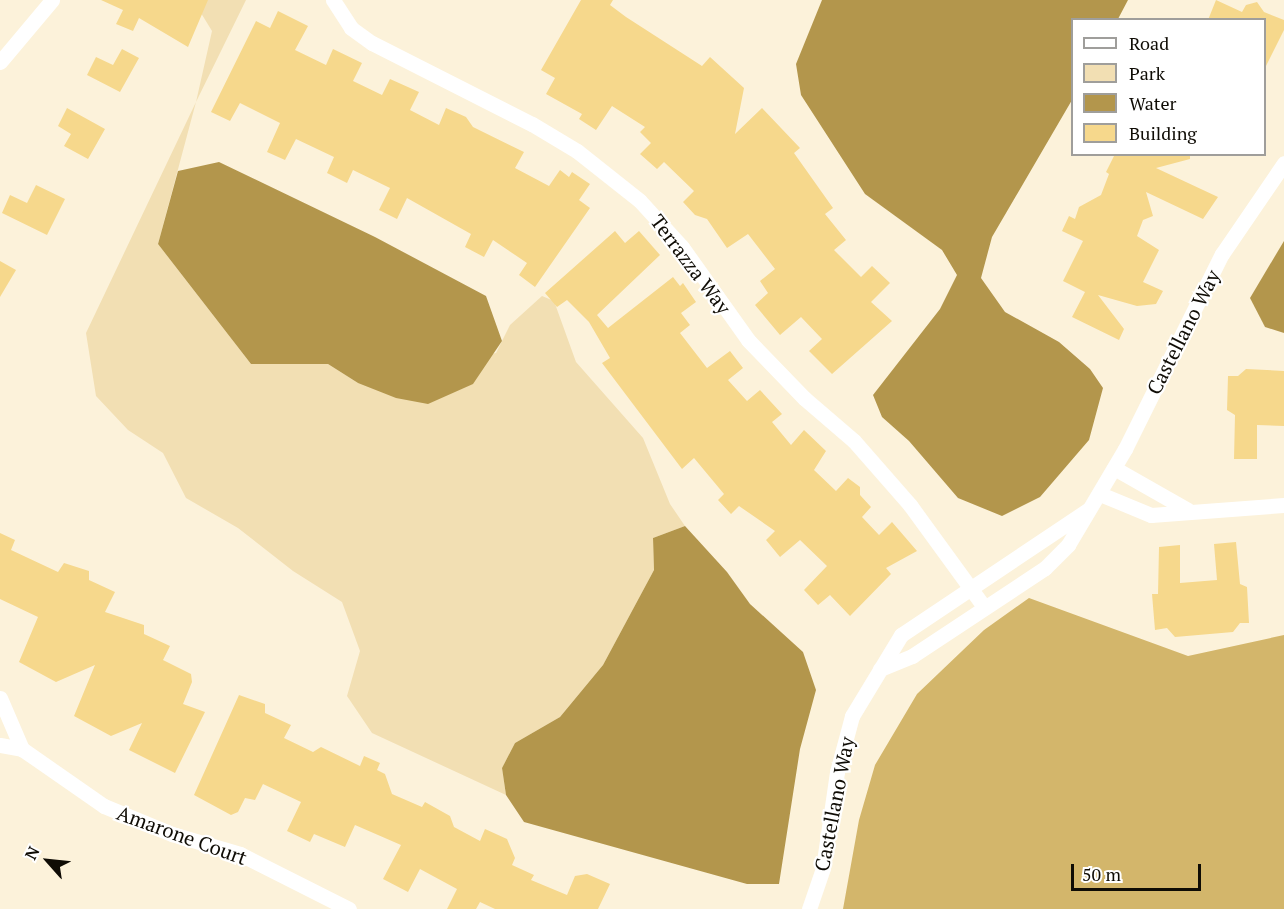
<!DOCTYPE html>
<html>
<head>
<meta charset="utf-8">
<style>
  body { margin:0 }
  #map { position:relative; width:1284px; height:909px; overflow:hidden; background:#fcf2da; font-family:"PT Serif",serif }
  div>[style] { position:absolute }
  .green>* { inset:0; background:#f2dfb3 }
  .forest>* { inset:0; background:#d3b66b }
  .water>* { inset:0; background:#b3964c }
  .building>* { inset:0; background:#f6d88c }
  .minor>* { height:15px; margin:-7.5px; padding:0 7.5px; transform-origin:7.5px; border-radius:7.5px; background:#fff }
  span { translate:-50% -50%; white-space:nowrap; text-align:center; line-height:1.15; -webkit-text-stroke:4.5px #fff; paint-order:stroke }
  .street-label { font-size:20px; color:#0f0c05 }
  .legend { position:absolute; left:1071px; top:18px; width:195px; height:138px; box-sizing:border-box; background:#fff; border:2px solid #9f9e9b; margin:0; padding:8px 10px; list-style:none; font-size:18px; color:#0f0c05 }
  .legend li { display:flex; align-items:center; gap:12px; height:30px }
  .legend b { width:30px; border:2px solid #9f9e9b }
  .north { position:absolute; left:18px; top:831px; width:60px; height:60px; -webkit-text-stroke:4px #fff; paint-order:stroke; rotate:297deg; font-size:16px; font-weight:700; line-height:24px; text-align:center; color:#0f0c05 }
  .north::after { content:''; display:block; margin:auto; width:21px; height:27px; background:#0f0c05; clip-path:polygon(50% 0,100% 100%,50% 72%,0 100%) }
  .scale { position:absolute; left:1071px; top:864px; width:130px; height:27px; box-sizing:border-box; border:3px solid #0f0c05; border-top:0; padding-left:8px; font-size:18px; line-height:21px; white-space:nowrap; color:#0f0c05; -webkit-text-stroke:4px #fff; paint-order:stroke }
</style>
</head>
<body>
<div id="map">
  <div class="green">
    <i style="clip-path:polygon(193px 0,246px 0,196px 102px,158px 244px,251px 364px,328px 364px,358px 383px,496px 353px,510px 325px,542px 296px,554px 301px,576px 362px,643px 438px,670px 504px,685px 526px,653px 538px,654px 570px,603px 665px,560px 717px,515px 743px,502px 768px,506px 795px,372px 733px,347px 696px,360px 651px,342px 602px,293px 571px,238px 528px,186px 498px,163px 453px,128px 430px,96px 396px,86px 333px,196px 102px,212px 31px)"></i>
  </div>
  <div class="forest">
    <i style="clip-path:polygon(1029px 598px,1188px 656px,1284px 635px,1284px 909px,843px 909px,859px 820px,875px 765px,917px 694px,984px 630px)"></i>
  </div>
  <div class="water">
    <i style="clip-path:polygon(822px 0,1128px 0,1118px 19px,1072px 20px,1072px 100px,992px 237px,981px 278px,1005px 312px,1059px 342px,1090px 369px,1103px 388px,1089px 440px,1040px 497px,1002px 516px,958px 498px,909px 441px,882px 417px,873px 395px,940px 309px,957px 275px,942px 250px,865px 194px,801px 95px,796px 64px)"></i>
    <i style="clip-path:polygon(219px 162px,375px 237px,486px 296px,502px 341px,473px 384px,428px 404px,396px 398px,358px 383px,328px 364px,251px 364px,158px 244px,178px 171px)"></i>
    <i style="clip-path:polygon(1284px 241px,1284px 333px,1265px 327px,1250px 298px)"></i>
    <i style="clip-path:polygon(685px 526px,727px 572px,750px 604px,803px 652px,816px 690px,800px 749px,779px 884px,747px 884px,524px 822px,506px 795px,502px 768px,515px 743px,560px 717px,603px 665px,654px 570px,653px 538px)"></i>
  </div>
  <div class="building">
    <i style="clip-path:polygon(101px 0,208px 0,188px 47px,139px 18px,133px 31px,116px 24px,123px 10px)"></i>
    <i style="clip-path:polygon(581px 0,613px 0,610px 5px,626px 17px,702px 66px,710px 57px,744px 88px,735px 134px,762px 108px,800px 148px,794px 153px,833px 208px,825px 214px,846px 240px,834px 250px,861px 277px,872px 266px,890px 283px,871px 302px,892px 321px,832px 374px,809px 351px,822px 339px,801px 317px,780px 335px,755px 305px,768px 293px,760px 281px,775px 269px,748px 234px,727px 248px,707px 219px,695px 215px,683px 202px,694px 191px,664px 162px,657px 169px,640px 154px,651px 143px,640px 132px,645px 127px,612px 106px,596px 130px,579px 119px,582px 114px,546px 94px,555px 78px,541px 70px)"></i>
    <i style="clip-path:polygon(1216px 0,1242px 12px,1246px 5px,1257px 2px,1264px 12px,1284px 20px,1284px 30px,1264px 70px,1264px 20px,1208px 20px)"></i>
    <i style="clip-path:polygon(278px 11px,308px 26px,295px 50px,326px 65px,333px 49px,362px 63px,353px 81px,382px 95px,390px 79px,419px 92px,410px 110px,439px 125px,446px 108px,466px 117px,473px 127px,524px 152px,515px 168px,549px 186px,560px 170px,569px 177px,572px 172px,590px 184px,579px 200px,590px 208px,535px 287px,519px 275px,527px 263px,493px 240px,484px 257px,465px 247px,471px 234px,407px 198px,397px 219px,379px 210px,390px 188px,353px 170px,347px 183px,327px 173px,334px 157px,296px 139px,285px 160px,267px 152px,280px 123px,240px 103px,230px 121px,211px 112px,256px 21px,270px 28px)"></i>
    <i style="clip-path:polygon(122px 49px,139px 58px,120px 92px,87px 75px,96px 57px,113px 65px)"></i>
    <i style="clip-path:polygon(67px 108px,105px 129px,88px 159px,64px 146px,71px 134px,58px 126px)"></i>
    <i style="clip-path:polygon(1115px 154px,1190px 154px,1190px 159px,1156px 168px,1218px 197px,1203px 219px,1146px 192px,1153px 216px,1143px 220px,1137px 236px,1159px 250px,1143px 282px,1163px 291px,1156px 304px,1137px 306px,1098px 295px,1124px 329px,1119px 340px,1072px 317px,1085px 292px,1063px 281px,1083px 241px,1062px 231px,1069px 216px,1075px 219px,1079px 207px,1101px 195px,1109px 174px,1106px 172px)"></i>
    <i style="clip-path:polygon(36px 185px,65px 199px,47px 235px,2px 213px,10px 195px,27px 203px)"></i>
    <i style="clip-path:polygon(615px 231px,625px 243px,639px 231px,660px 255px,597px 315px,608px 328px,673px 277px,680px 286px,683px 283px,696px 302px,681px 313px,690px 325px,680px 333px,707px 368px,730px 351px,743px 368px,728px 380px,747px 401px,760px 390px,782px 414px,772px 422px,791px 445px,804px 430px,826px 451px,814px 470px,836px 491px,848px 478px,860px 487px,860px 495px,871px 507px,862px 517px,879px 535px,892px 522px,917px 551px,886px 568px,891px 574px,850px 616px,830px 595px,818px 605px,804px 590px,827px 566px,800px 540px,780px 557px,766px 540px,775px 531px,739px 506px,731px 514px,718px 500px,724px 494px,694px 458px,682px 469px,602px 363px,610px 358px,589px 322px,567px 300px,557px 307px,545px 293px)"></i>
    <i style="clip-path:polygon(0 261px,16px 270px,0 297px)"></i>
    <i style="clip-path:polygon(1246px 369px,1284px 371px,1284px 426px,1257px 425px,1257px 459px,1234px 459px,1235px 415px,1227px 410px,1228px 376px,1238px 376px)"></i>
    <i style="clip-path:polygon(0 533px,15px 540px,11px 550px,58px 572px,64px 563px,89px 571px,89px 580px,115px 592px,105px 612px,144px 625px,144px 634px,170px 646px,163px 660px,191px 674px,192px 682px,183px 704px,205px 712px,175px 773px,129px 750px,142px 723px,111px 736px,74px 716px,95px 665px,56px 682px,19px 662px,38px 617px,0 599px)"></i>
    <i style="clip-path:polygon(1236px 542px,1240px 584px,1247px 587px,1249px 623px,1240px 623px,1233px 632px,1175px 637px,1167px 628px,1155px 630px,1152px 594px,1158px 594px,1159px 547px,1180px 545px,1180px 583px,1217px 580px,1214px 544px)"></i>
    <i style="clip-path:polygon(239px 695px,265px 704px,265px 713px,291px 725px,284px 738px,313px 752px,321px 747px,360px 766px,364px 756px,380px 763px,377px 770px,385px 774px,392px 794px,422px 807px,425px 802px,450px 816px,454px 827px,480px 841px,485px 829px,507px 839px,515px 858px,512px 865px,534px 875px,531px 880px,567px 895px,575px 876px,587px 874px,610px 884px,598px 909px,495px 909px,480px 902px,476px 909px,447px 909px,457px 889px,420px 869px,408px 892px,383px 879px,401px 845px,355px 825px,345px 847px,314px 834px,310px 842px,287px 831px,301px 802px,263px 784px,255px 800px,245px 798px,238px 812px,231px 815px,194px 795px)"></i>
  </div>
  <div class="minor">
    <i style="left:333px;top:0;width:33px;rotate:57deg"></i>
    <i style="left:351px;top:28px;width:26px;rotate:36deg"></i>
    <i style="left:372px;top:43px;width:179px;rotate:26.9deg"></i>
    <i style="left:532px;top:124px;width:52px;rotate:31deg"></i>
    <i style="left:577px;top:151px;width:80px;rotate:38.4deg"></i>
    <i style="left:640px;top:201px;width:62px;rotate:47.6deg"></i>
    <i style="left:682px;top:247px;width:114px;rotate:54.6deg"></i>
    <i style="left:748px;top:340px;width:81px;rotate:46deg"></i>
    <i style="left:804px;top:398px;width:66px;rotate:40.7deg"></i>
    <i style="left:854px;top:441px;width:85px;rotate:48.8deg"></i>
    <i style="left:910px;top:505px;width:126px;rotate:54deg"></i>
    <i style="left:0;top:62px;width:81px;rotate:-50deg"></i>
    <i style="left:1114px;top:468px;width:85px;rotate:29.6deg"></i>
    <i style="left:1100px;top:494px;width:55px;rotate:22.4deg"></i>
    <i style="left:1151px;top:515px;width:133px;rotate:-4.3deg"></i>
    <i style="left:880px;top:669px;width:35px;rotate:-22deg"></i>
    <i style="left:912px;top:656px;width:159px;rotate:-33.5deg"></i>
    <i style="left:1045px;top:568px;width:33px;rotate:-45deg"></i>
    <i style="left:1068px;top:545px;width:112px;rotate:-59.3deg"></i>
    <i style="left:1125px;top:449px;width:218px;rotate:-63.6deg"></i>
    <i style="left:1222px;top:254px;width:110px;rotate:-55.7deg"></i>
    <i style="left:0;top:698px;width:56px;rotate:66.7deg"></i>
    <i style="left:0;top:745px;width:22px;rotate:10deg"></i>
    <i style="left:22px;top:749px;width:100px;rotate:34.8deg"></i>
    <i style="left:104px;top:806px;width:74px;rotate:22.4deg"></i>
    <i style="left:172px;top:834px;width:71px;rotate:16.4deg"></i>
    <i style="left:240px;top:854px;width:122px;rotate:26.8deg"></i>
    <i style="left:809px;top:909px;width:43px;rotate:-71.1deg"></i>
    <i style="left:823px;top:868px;width:97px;rotate:-81.7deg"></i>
    <i style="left:837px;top:772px;width:58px;rotate:-75deg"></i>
    <i style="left:852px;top:716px;width:95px;rotate:-58.8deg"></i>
    <i style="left:901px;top:635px;width:226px;rotate:-33.8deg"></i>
  </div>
  <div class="street-label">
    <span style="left:691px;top:264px;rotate:53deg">Terrazza Way</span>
    <span style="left:1183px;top:332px;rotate:-63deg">Castellano Way</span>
    <span style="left:834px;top:804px;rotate:-79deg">Castellano Way</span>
    <span style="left:182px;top:835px;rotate:20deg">Amarone Court</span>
  </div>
  <ul class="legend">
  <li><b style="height:8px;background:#fff"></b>Road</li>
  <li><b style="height:16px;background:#f2dfb3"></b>Park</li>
  <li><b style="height:16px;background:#b3964c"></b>Water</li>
  <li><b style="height:16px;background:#f6d88c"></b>Building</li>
  </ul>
  <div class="north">N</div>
  <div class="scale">50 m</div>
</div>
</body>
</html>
